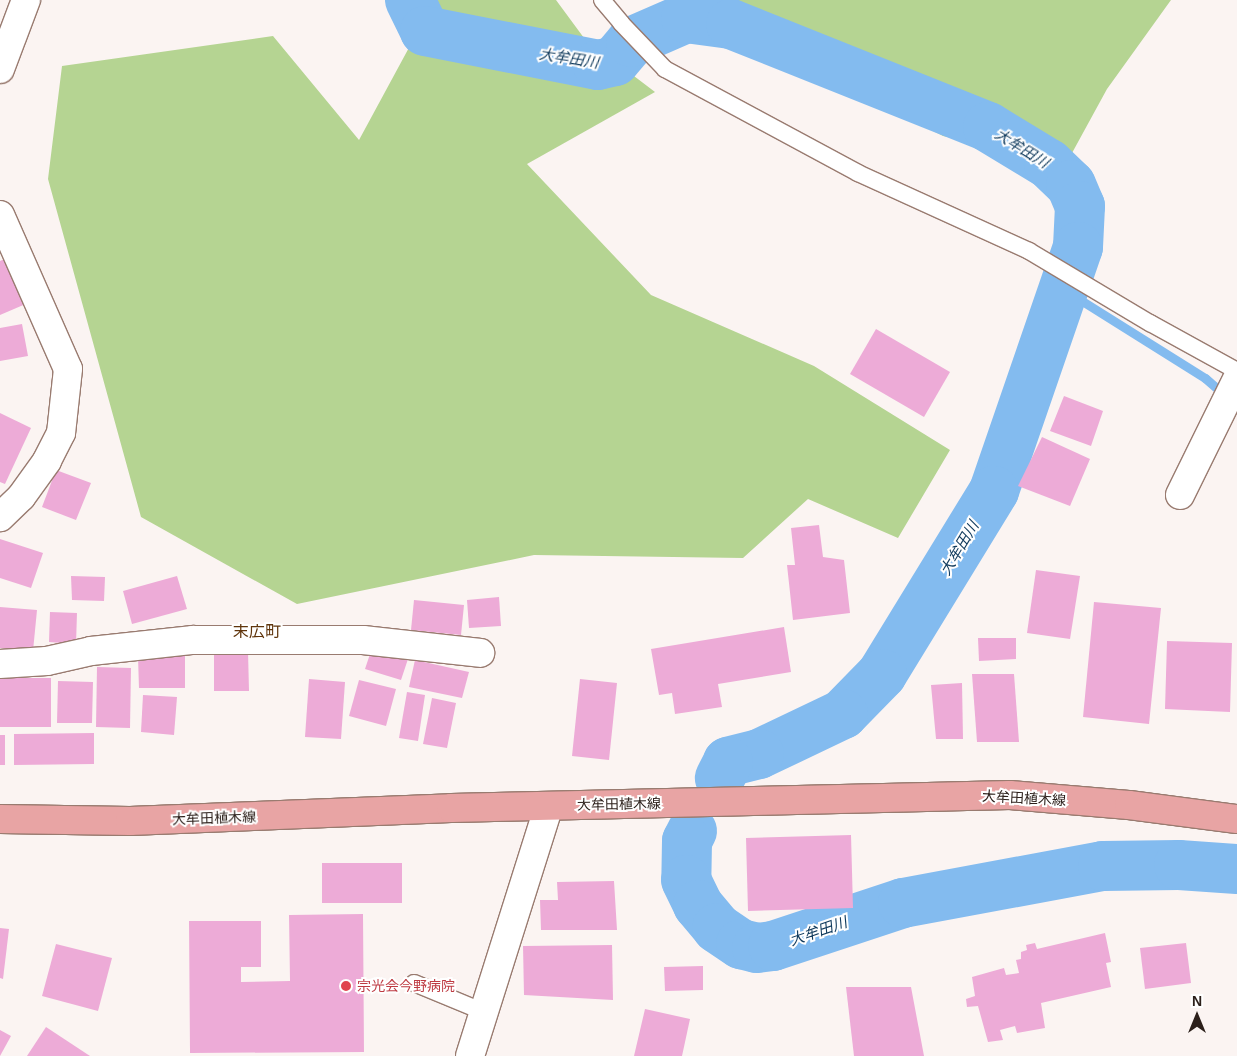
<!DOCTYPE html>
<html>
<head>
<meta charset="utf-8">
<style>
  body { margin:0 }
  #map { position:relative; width:1237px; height:1056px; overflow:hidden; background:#fbf4f2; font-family:Helvetica,"Noto Sans JP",sans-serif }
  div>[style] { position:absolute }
  .forest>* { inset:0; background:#b5d492 }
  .stream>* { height:9px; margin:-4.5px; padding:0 4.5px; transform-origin:4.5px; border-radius:4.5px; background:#83bbef }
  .river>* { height:50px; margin:-25px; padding:0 25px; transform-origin:25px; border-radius:25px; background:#83bbef }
  .building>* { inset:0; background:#edabd7 }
  .roads { filter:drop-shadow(1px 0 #997b70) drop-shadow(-1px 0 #997b70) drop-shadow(0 1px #997b70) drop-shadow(0 -1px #997b70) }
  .lane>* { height:16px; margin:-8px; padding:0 8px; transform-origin:8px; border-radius:8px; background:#fff }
  .street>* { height:28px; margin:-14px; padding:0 14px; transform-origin:14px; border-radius:14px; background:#fff }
  .primary>* { height:28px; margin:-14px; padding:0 14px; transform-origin:14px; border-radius:14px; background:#e8a4a4 }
  .dots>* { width:14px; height:14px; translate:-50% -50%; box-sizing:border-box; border:2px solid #fff; border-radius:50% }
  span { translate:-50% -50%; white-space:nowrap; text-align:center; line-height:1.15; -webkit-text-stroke:4px #fff; paint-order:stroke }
  .street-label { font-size:14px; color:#2c201b }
  .health-label { font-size:14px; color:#be3a42 }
  .left { translate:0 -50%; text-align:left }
  .water-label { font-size:15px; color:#103a5c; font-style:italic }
  .quarter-label { font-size:16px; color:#60350c }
  .north { position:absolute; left:1172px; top:991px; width:50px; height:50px; -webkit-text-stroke:4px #fff; paint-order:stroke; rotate:0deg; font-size:14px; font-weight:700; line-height:20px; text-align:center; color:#2c201b }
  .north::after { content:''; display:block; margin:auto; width:18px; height:22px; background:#2c201b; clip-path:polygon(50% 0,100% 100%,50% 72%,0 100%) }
</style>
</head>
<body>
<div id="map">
  <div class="forest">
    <i style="clip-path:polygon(428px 0,556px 0,584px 38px,655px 92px,527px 164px,651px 295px,814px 366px,950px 450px,898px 538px,808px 499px,743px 558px,534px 555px,297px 604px,141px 517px,48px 179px,62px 66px,273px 36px,359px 140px,431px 7px)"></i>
    <i style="clip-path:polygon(679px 0,1171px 0,1107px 89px,1066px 164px,943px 136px)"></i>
  </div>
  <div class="stream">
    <i style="left:1063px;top:289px;width:168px;rotate:32.1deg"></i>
    <i style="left:1205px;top:378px;width:28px;rotate:41deg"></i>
  </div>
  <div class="river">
    <i style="left:410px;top:0;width:34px;rotate:64deg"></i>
    <i style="left:425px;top:31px;width:176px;rotate:11.1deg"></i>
    <i style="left:598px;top:65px;width:17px;rotate:-13deg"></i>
    <i style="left:615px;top:61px;width:25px;rotate:-50deg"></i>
    <i style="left:631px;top:42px;width:60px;rotate:-23.6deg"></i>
    <i style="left:686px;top:18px;width:45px;rotate:7.6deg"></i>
    <i style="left:731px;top:24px;width:277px;rotate:21.8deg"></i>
    <i style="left:988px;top:127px;width:71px;rotate:31.2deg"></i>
    <i style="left:1049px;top:164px;width:30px;rotate:44deg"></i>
    <i style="left:1071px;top:185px;width:23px;rotate:67deg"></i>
    <i style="left:1080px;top:206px;width:41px;rotate:92.8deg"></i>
    <i style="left:1078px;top:247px;width:258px;rotate:109deg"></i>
    <i style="left:994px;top:491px;width:215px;rotate:121.5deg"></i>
    <i style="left:882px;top:674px;width:56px;rotate:134.3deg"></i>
    <i style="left:843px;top:714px;width:93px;rotate:154.5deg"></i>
    <i style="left:759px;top:754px;width:32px;rotate:166deg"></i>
    <i style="left:728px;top:762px;width:18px;rotate:117deg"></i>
    <i style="left:692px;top:831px;width:11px;rotate:117deg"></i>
    <i style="left:687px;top:841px;width:39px;rotate:91deg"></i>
    <i style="left:686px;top:880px;width:28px;rotate:64deg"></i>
    <i style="left:698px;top:905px;width:30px;rotate:50deg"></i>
    <i style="left:717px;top:928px;width:29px;rotate:34deg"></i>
    <i style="left:741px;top:944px;width:16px;rotate:14deg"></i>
    <i style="left:757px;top:948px;width:16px;rotate:-7deg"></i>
    <i style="left:773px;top:946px;width:137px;rotate:-18.3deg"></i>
    <i style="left:903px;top:903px;width:203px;rotate:-10.5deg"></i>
    <i style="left:1103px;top:866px;width:76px;rotate:-0.8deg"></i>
    <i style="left:1179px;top:865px;width:58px;rotate:3.9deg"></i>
  </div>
  <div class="building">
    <i style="clip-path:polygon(9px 257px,28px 303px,0 315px,0 261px)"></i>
    <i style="clip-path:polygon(22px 324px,28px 356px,0 361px,0 328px)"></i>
    <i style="clip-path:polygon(876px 329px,950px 372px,924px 417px,850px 374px)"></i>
    <i style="clip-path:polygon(1064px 396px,1103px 411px,1091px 446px,1050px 431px)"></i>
    <i style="clip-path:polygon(0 413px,31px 428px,5px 484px,0 482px)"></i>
    <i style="clip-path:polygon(1042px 437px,1090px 459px,1070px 506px,1018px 486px)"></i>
    <i style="clip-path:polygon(56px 470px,91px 483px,76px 520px,42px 507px)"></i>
    <i style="clip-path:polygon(819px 525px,823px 557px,844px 560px,850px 613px,793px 620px,787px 565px,795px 565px,791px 528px)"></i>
    <i style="clip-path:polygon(0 539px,43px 553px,31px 588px,0 578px)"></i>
    <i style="clip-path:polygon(1036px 570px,1080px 576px,1070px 639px,1027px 633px)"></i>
    <i style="clip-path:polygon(71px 576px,105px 577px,104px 601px,72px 600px)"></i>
    <i style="clip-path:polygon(177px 576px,187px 609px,132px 624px,123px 591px)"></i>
    <i style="clip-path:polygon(499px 597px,501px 626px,469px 628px,467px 600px)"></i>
    <i style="clip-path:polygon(414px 600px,464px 605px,461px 635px,411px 630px)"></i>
    <i style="clip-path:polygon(1094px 602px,1161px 608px,1149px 724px,1083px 717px)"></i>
    <i style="clip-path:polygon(0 607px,37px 610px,33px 651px,0 648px)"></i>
    <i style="clip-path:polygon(50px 612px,77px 613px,76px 644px,49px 642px)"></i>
    <i style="clip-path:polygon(784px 627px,791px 672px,718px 684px,722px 707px,675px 714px,672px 693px,659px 695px,651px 649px)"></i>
    <i style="clip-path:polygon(978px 638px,1016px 638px,1016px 659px,979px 661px)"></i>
    <i style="clip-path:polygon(1167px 641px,1232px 643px,1230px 712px,1165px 709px)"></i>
    <i style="clip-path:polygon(372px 648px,408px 659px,401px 680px,365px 669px)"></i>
    <i style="clip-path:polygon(248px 651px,249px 691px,214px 691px,214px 652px)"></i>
    <i style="clip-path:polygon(185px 656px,185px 688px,139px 688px,138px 657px)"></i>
    <i style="clip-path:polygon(415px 660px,469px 672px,462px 698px,409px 687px)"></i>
    <i style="clip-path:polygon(97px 667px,131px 668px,130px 728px,96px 727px)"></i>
    <i style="clip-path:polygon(972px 674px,1014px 674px,1019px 742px,977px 742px)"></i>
    <i style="clip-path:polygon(0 678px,51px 678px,51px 727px,0 727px)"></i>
    <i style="clip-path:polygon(309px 679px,345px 682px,341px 739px,305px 737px)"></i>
    <i style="clip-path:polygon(580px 679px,617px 683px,609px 760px,572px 756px)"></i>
    <i style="clip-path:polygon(359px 680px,396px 689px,386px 726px,349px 716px)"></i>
    <i style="clip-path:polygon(58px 681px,93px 682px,92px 723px,57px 723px)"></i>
    <i style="clip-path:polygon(962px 683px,963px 739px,936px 739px,931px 685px)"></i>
    <i style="clip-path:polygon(407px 692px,425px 695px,418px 741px,399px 738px)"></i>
    <i style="clip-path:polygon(143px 695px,177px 697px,174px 735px,141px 732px)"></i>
    <i style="clip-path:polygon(432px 698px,456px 703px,447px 748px,423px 744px)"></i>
    <i style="clip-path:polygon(94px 733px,94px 764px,14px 765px,14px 734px)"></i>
    <i style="clip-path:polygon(0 735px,5px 735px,5px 765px,0 765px)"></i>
    <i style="clip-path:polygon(851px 835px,853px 908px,748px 911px,746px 838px)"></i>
    <i style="clip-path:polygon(322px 863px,402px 863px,402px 903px,322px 903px)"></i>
    <i style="clip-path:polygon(614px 881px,617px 930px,541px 930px,540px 900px,558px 900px,557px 882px)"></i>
    <i style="clip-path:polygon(363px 914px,364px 1052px,190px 1053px,189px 921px,261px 921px,261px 967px,241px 967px,241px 982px,290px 981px,289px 915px)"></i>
    <i style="clip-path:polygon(0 928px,9px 929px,3px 979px,0 978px)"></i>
    <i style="clip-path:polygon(1105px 933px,1111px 962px,1106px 963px,1111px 987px,1041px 1003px,1045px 1028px,1017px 1033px,1015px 1026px,1000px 1030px,1003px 1040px,988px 1042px,978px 1006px,967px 1007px,966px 999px,975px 996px,972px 977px,1004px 968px,1006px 975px,1019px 973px,1016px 960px,1021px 959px,1021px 952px,1027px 950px,1026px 945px,1035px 943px,1037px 949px)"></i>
    <i style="clip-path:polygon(1186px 943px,1191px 983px,1145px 989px,1140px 948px)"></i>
    <i style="clip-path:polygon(56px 944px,112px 958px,98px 1011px,42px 996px)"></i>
    <i style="clip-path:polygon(612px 945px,613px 1000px,524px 995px,523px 946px)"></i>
    <i style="clip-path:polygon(703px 966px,703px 990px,665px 991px,664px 967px)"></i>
    <i style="clip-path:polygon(846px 987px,911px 987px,924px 1056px,854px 1056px)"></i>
    <i style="clip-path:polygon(645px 1009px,690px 1019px,682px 1056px,634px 1056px)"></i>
    <i style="clip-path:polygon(46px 1027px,90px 1056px,27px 1056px)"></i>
    <i style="clip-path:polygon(0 1030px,11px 1036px,0 1056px)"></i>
  </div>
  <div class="roads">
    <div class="lane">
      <i style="left:602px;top:0;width:30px;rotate:50deg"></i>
      <i style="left:621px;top:23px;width:64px;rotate:46.3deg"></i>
      <i style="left:665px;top:69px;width:219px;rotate:28.3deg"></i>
      <i style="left:858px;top:173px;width:188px;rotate:24.5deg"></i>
      <i style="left:1029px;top:251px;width:141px;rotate:30.8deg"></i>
      <i style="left:1150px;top:323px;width:99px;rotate:28.9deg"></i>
      <i style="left:414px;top:983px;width:76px;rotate:22.5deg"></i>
    </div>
    <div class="street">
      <i style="left:0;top:69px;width:74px;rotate:-69.4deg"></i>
      <i style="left:0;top:215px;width:168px;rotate:66.2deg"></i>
      <i style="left:68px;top:369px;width:64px;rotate:96.2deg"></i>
      <i style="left:61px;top:433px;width:31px;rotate:117deg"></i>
      <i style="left:47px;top:461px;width:44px;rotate:125.8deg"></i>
      <i style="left:21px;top:497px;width:29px;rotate:136deg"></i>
      <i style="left:1180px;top:495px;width:129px;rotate:-63.8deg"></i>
      <i style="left:0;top:664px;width:47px;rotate:-3.7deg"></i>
      <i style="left:47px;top:661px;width:45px;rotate:-12.8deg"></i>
      <i style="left:91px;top:651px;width:103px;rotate:-6.2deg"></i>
      <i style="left:193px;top:640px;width:170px"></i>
      <i style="left:363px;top:640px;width:118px;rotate:6.3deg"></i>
      <i style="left:470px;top:1056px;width:262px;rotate:-72.5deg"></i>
    </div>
    <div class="primary">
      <i style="left:0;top:819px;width:130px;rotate:0.9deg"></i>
      <i style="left:130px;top:821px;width:321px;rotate:-2.3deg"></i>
      <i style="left:451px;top:808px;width:559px;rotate:-1.33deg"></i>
      <i style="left:1010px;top:795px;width:119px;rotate:4.8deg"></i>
      <i style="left:1129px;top:805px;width:109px;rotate:7.4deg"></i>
    </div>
  </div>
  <div class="dots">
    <i style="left:346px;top:986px;background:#e0444e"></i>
  </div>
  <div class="street-label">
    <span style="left:1024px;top:798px;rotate:3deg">大牟田植木線</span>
    <span style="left:619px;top:804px;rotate:-1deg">大牟田植木線</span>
    <span style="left:214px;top:818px;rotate:-2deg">大牟田植木線</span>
  </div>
  <div class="health-label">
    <span class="left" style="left:357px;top:986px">宗光会今野病院</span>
  </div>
  <div class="water-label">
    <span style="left:569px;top:58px;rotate:9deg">大牟田川</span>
    <span style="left:1022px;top:148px;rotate:32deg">大牟田川</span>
    <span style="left:959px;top:548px;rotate:-59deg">大牟田川</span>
    <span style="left:818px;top:931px;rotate:-19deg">大牟田川</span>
  </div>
  <div class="quarter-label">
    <span style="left:257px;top:632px">末広町</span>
  </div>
  <div class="north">N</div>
</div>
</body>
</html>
